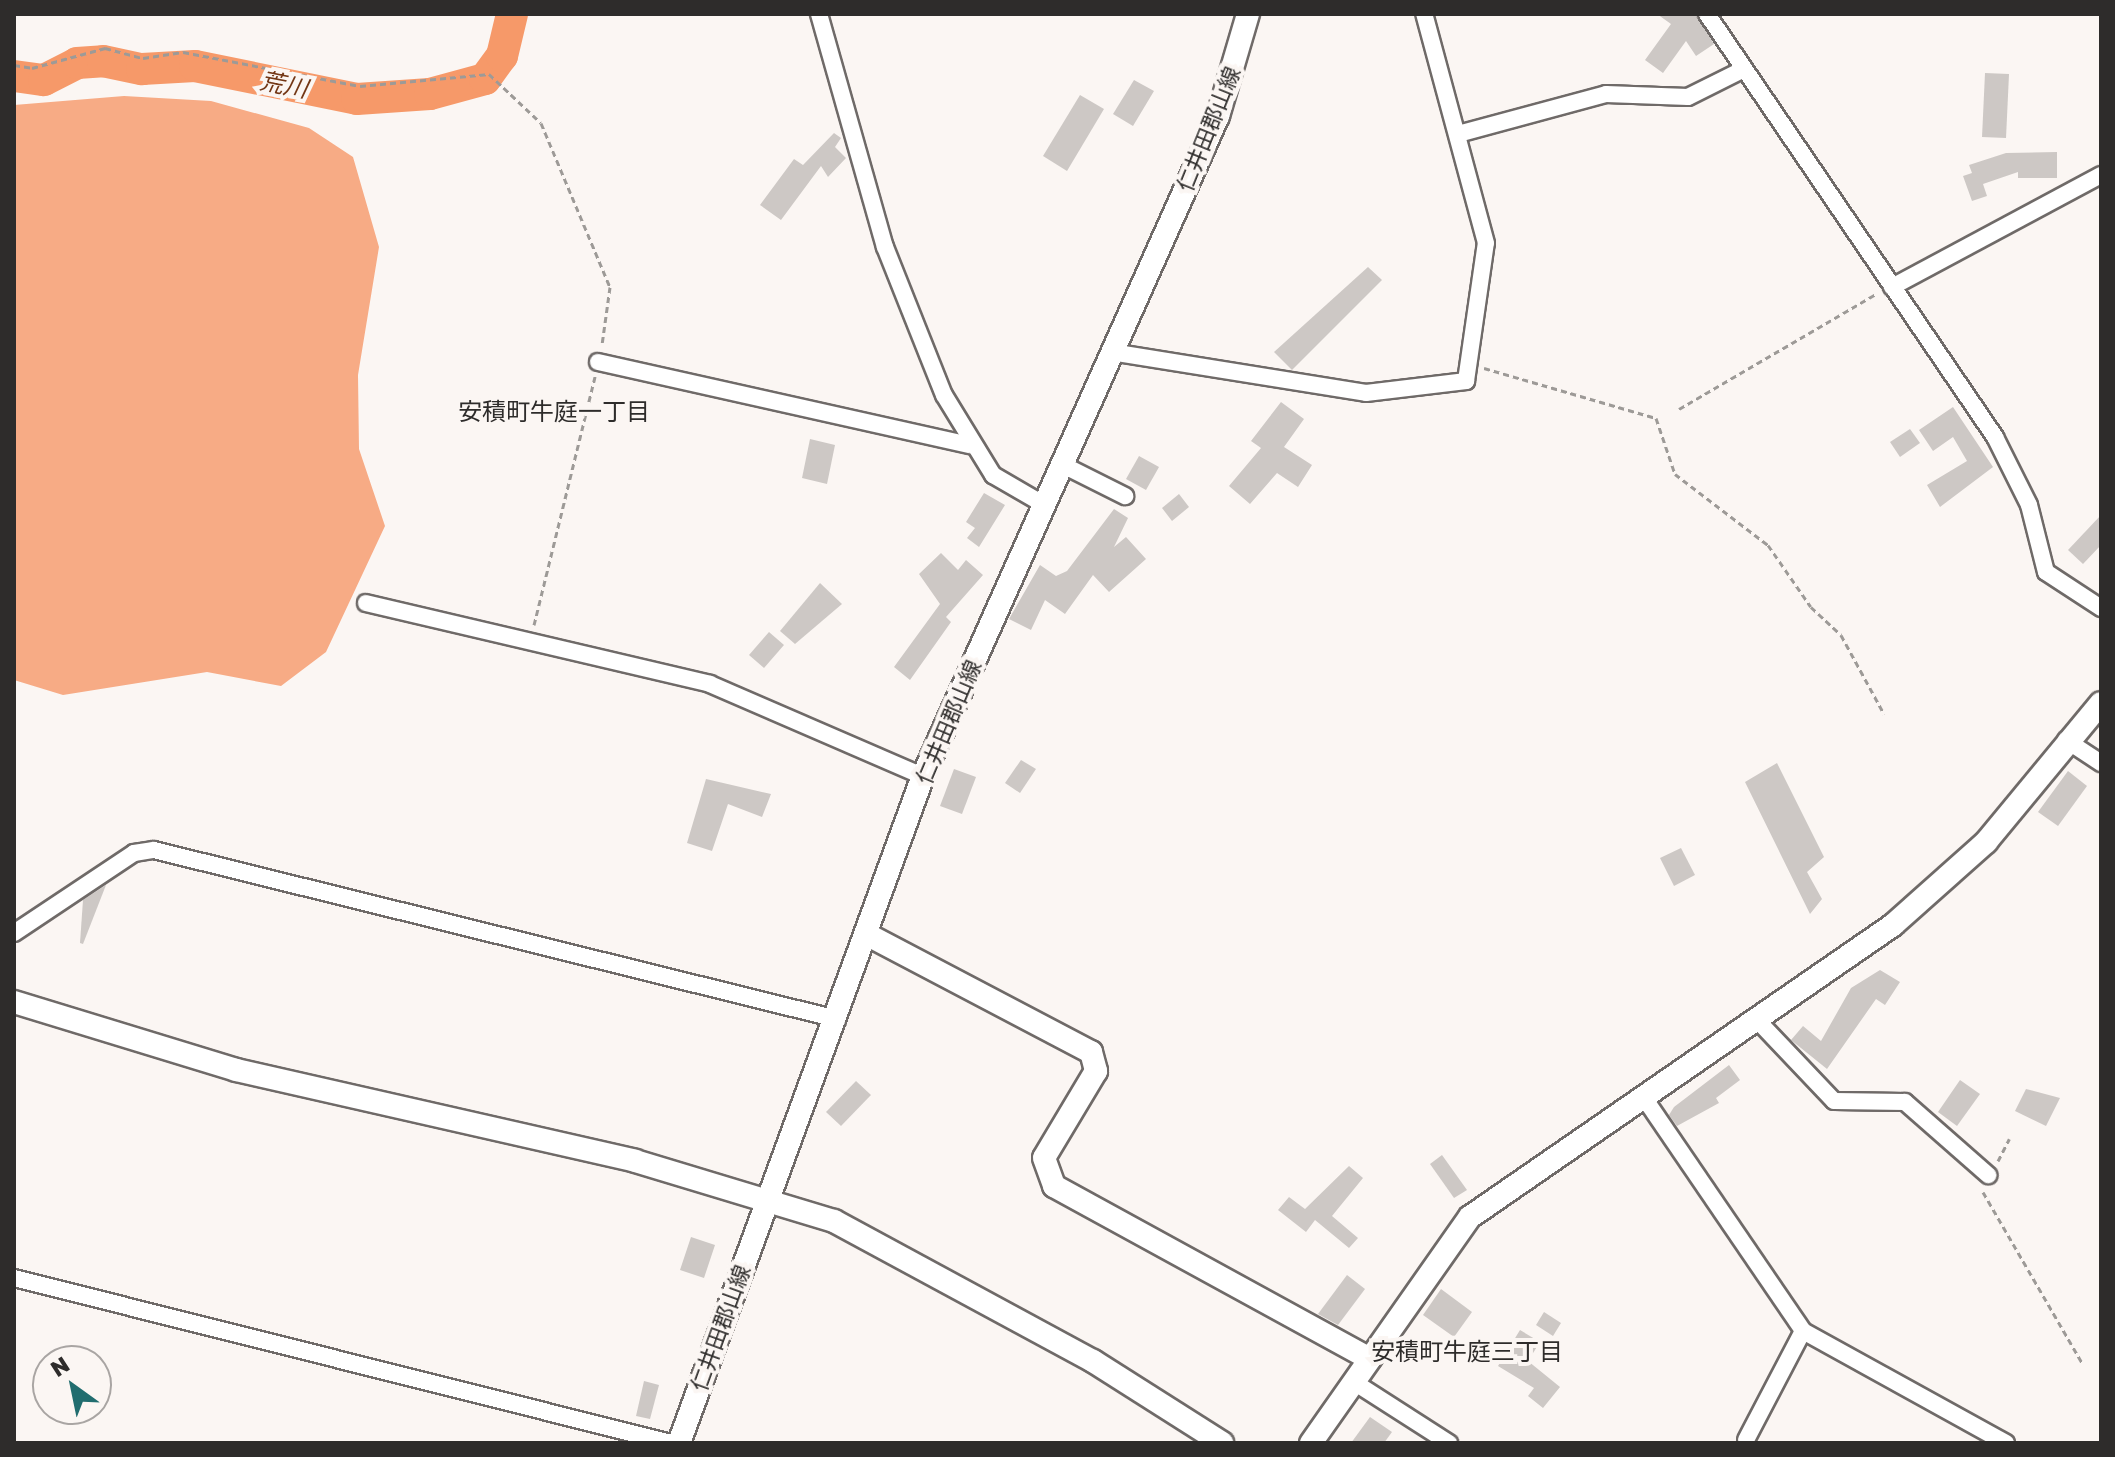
<!DOCTYPE html>
<html>
<head>
<meta charset="utf-8">
<style>
  body { margin:0 }
  #map { position:relative; width:2115px; height:1457px; overflow:hidden; background:#fbf6f3; font-family:"Golos Text","Noto Sans JP",sans-serif }
  div>[style] { position:absolute }
  .forest>* { inset:0; background:#f7ab85 }
  .river>* { height:32px; margin:-16px; padding:0 16px; transform-origin:16px; border-radius:16px; background:#f69969 }
  .building>* { inset:0; background:#cdc8c5 }
  .path>* { height:3px; margin-top:-1.5px; transform-origin:0; background:repeating-linear-gradient(90deg,#9d9a97 0 6px,transparent 0 10px) }
  .roads { filter:drop-shadow(2px 0 #6f6a68) drop-shadow(-2px 0 #6f6a68) drop-shadow(0 2px #6f6a68) drop-shadow(0 -2px #6f6a68) }
  .street>* { height:16px; margin:-8px; padding:0 8px; transform-origin:8px; border-radius:8px; background:#fff }
  .secondary>* { height:22px; margin:-11px; padding:0 11px; transform-origin:11px; border-radius:11px; background:#fff }
  span { translate:-50% -50%; white-space:nowrap; text-align:center; line-height:1.15; -webkit-text-stroke:8px #fbf6f3; paint-order:stroke }
  .street-label { font-size:22px; color:#2e2c2b }
  .water-label { font-size:24px; color:#733716; font-style:italic }
  .neighbourhood-label { font-size:24px; color:#2e2c2b }
  .frame { position:absolute; inset:0; border:16px solid #2e2c2b; pointer-events:none }
  .north { position:absolute; left:32px; top:1345px; width:80px; height:80px; box-sizing:border-box; background:#fbf6f3; border:2px solid #a9a5a3; border-radius:50%; rotate:327deg; font-size:22px; font-weight:700; line-height:32px; text-align:center; color:#2e2c2b }
  .north::after { content:''; display:block; margin:auto; width:28px; height:36px; background:#216d6f; clip-path:polygon(50% 0,100% 100%,50% 72%,0 100%) }
</style>
</head>
<body>
<div id="map">
  <div class="forest">
    <i style="clip-path:polygon(124px 96px,211px 101px,309px 128px,353px 157px,379px 247px,358px 375px,359px 449px,385px 526px,326px 652px,281px 686px,207px 672px,63px 695px,14px 680px,14px 105px)"></i>
  </div>
  <div class="river">
    <i style="left:14px;top:76px;width:30px;rotate:8deg"></i>
    <i style="left:44px;top:80px;width:37px;rotate:-27deg"></i>
    <i style="left:77px;top:63px;width:26px;rotate:-4deg"></i>
    <i style="left:103px;top:61px;width:40px;rotate:12deg"></i>
    <i style="left:142px;top:69px;width:53px;rotate:-3.2deg"></i>
    <i style="left:195px;top:66px;width:165px;rotate:11.5deg"></i>
    <i style="left:357px;top:99px;width:73px;rotate:-3.9deg"></i>
    <i style="left:430px;top:94px;width:57px;rotate:-15.3deg"></i>
    <i style="left:485px;top:79px;width:29px;rotate:-54deg"></i>
    <i style="left:502px;top:56px;width:43px;rotate:-76.6deg"></i>
  </div>
  <div class="building">
    <i style="clip-path:polygon(1657px 14px,1696px 14px,1714px 44px,1696px 56px,1686px 41px,1663px 73px,1645px 60px,1671px 24px)"></i>
    <i style="clip-path:polygon(1985px 73px,2009px 74px,2006px 138px,1982px 137px)"></i>
    <i style="clip-path:polygon(1134px 80px,1154px 91px,1133px 126px,1113px 114px)"></i>
    <i style="clip-path:polygon(1080px 95px,1104px 109px,1067px 171px,1043px 156px)"></i>
    <i style="clip-path:polygon(834px 133px,841px 138px,835px 147px,846px 158px,828px 177px,821px 166px,781px 220px,760px 205px,794px 159px,803px 165px)"></i>
    <i style="clip-path:polygon(2057px 152px,2057px 178px,2018px 178px,2018px 172px,1983px 184px,1987px 196px,1972px 201px,1963px 176px,1972px 173px,1969px 165px,2006px 153px)"></i>
    <i style="clip-path:polygon(1368px 267px,1382px 280px,1292px 370px,1274px 352px)"></i>
    <i style="clip-path:polygon(1281px 402px,1304px 419px,1284px 447px,1312px 465px,1298px 487px,1277px 473px,1250px 504px,1229px 486px,1261px 448px,1251px 441px)"></i>
    <i style="clip-path:polygon(1953px 407px,1993px 467px,1940px 507px,1927px 485px,1967px 461px,1953px 437px,1933px 451px,1919px 430px)"></i>
    <i style="clip-path:polygon(1910px 429px,1920px 443px,1900px 457px,1890px 442px)"></i>
    <i style="clip-path:polygon(810px 439px,835px 445px,827px 484px,802px 478px)"></i>
    <i style="clip-path:polygon(1139px 456px,1159px 467px,1146px 490px,1126px 479px)"></i>
    <i style="clip-path:polygon(984px 493px,1005px 505px,979px 547px,967px 538px,975px 528px,966px 522px)"></i>
    <i style="clip-path:polygon(1179px 494px,1189px 507px,1172px 521px,1162px 508px)"></i>
    <i style="clip-path:polygon(1114px 509px,1128px 518px,1114px 547px,1126px 537px,1146px 559px,1109px 592px,1093px 575px,1065px 614px,1045px 600px,1031px 630px,1009px 619px,1040px 565px,1056px 576px,1067px 571px)"></i>
    <i style="clip-path:polygon(2101px 515px,2101px 545px,2083px 564px,2068px 550px)"></i>
    <i style="clip-path:polygon(941px 553px,958px 570px,966px 560px,983px 575px,946px 617px,951px 622px,910px 680px,894px 667px,940px 604px,919px 574px)"></i>
    <i style="clip-path:polygon(820px 583px,842px 604px,795px 644px,780px 631px)"></i>
    <i style="clip-path:polygon(769px 632px,784px 645px,764px 668px,749px 655px)"></i>
    <i style="clip-path:polygon(1021px 760px,1036px 769px,1020px 793px,1005px 783px)"></i>
    <i style="clip-path:polygon(1777px 763px,1824px 857px,1807px 872px,1822px 899px,1810px 914px,1745px 782px)"></i>
    <i style="clip-path:polygon(954px 769px,976px 777px,962px 814px,940px 806px)"></i>
    <i style="clip-path:polygon(2068px 771px,2087px 786px,2058px 826px,2038px 812px)"></i>
    <i style="clip-path:polygon(706px 779px,771px 794px,762px 817px,728px 804px,712px 851px,687px 843px)"></i>
    <i style="clip-path:polygon(1681px 848px,1695px 875px,1674px 886px,1660px 858px)"></i>
    <i style="clip-path:polygon(106px 885px,83px 944px,80px 943px,83px 900px)"></i>
    <i style="clip-path:polygon(1880px 970px,1900px 982px,1885px 1005px,1876px 999px,1827px 1069px,1791px 1040px,1803px 1026px,1821px 1041px,1851px 988px)"></i>
    <i style="clip-path:polygon(1729px 1065px,1740px 1080px,1716px 1098px,1719px 1103px,1677px 1126px,1669px 1115px,1674px 1107px)"></i>
    <i style="clip-path:polygon(1960px 1080px,1980px 1094px,1957px 1126px,1938px 1112px)"></i>
    <i style="clip-path:polygon(856px 1081px,871px 1095px,841px 1126px,826px 1112px)"></i>
    <i style="clip-path:polygon(2026px 1089px,2060px 1098px,2046px 1126px,2015px 1111px)"></i>
    <i style="clip-path:polygon(1442px 1155px,1467px 1190px,1454px 1198px,1430px 1164px)"></i>
    <i style="clip-path:polygon(1349px 1166px,1363px 1178px,1332px 1216px,1358px 1238px,1349px 1248px,1315px 1220px,1306px 1232px,1278px 1210px,1289px 1197px,1305px 1209px)"></i>
    <i style="clip-path:polygon(691px 1237px,715px 1245px,704px 1278px,680px 1270px)"></i>
    <i style="clip-path:polygon(1347px 1275px,1365px 1289px,1338px 1325px,1318px 1314px)"></i>
    <i style="clip-path:polygon(1441px 1289px,1472px 1312px,1454px 1337px,1423px 1315px)"></i>
    <i style="clip-path:polygon(1544px 1312px,1561px 1323px,1553px 1336px,1536px 1325px)"></i>
    <i style="clip-path:polygon(1520px 1330px,1540px 1342px,1528px 1361px,1560px 1387px,1543px 1408px,1528px 1396px,1534px 1388px,1498px 1366px)"></i>
    <i style="clip-path:polygon(644px 1381px,659px 1385px,650px 1419px,636px 1416px)"></i>
    <i style="clip-path:polygon(1370px 1417px,1392px 1432px,1384px 1443px,1351px 1443px)"></i>
  </div>
  <div class="path">
    <i style="left:14px;top:65px;width:18px;rotate:9deg"></i>
    <i style="left:32px;top:68px;width:76px;rotate:-15.3deg"></i>
    <i style="left:105px;top:48px;width:39px;rotate:15deg"></i>
    <i style="left:143px;top:58px;width:40px;rotate:-8.5deg"></i>
    <i style="left:183px;top:52px;width:180px;rotate:10.9deg"></i>
    <i style="left:360px;top:86px;width:130px;rotate:-5.3deg"></i>
    <i style="left:489px;top:74px;width:71px;rotate:43.3deg"></i>
    <i style="left:541px;top:123px;width:178px;rotate:67.2deg"></i>
    <i style="left:610px;top:287px;width:59px;rotate:97.9deg"></i>
    <i style="left:1484px;top:368px;width:179px;rotate:16.2deg"></i>
    <i style="left:1656px;top:418px;width:59px;rotate:71.3deg"></i>
    <i style="left:1675px;top:474px;width:117px;rotate:37.4deg"></i>
    <i style="left:1768px;top:545px;width:75px;rotate:55.3deg"></i>
    <i style="left:1811px;top:607px;width:41px;rotate:43deg"></i>
    <i style="left:1841px;top:635px;width:90px;rotate:61.4deg"></i>
    <i style="left:1679px;top:409px;width:228px;rotate:-30.3deg"></i>
    <i style="left:534px;top:625px;width:256px;rotate:-76.2deg"></i>
    <i style="left:1998px;top:1161px;width:25px;rotate:-63deg"></i>
    <i style="left:1983px;top:1192px;width:198px;rotate:59.9deg"></i>
  </div>
  <div class="roads">
    <div class="street">
      <i style="left:819px;top:14px;width:242px;rotate:74.2deg"></i>
      <i style="left:885px;top:247px;width:159px;rotate:68.3deg"></i>
      <i style="left:944px;top:395px;width:94px;rotate:58.5deg"></i>
      <i style="left:993px;top:475px;width:58px;rotate:30.1deg"></i>
      <i style="left:1707px;top:14px;width:512px;rotate:55.75deg"></i>
      <i style="left:1995px;top:437px;width:76px;rotate:63.4deg"></i>
      <i style="left:2029px;top:505px;width:69px;rotate:75.8deg"></i>
      <i style="left:2046px;top:572px;width:66px;rotate:33.2deg"></i>
      <i style="left:1458px;top:134px;width:153px;rotate:-15.1deg"></i>
      <i style="left:1606px;top:94px;width:82px;rotate:2.1deg"></i>
      <i style="left:1688px;top:97px;width:63px;rotate:-26.6deg"></i>
      <i style="left:1892px;top:287px;width:237px;rotate:-28.2deg"></i>
      <i style="left:1111px;top:352px;width:258px;rotate:9.1deg"></i>
      <i style="left:1366px;top:393px;width:101px;rotate:-6.8deg"></i>
      <i style="left:1466px;top:381px;width:139px;rotate:-81.8deg"></i>
      <i style="left:1486px;top:243px;width:237px;rotate:-105.1deg"></i>
      <i style="left:598px;top:362px;width:381px;rotate:12.6deg"></i>
      <i style="left:1061px;top:464px;width:72px;rotate:26.6deg"></i>
      <i style="left:366px;top:603px;width:353px;rotate:13.2deg"></i>
      <i style="left:710px;top:684px;width:232px;rotate:23.4deg"></i>
      <i style="left:2066px;top:740px;width:42px;rotate:33.3deg"></i>
      <i style="left:14px;top:933px;width:144px;rotate:-33.7deg"></i>
      <i style="left:134px;top:853px;width:20px;rotate:-9deg"></i>
      <i style="left:154px;top:850px;width:704px;rotate:13.9deg"></i>
      <i style="left:1759px;top:1022px;width:109px;rotate:46.5deg"></i>
      <i style="left:1834px;top:1101px;width:71px;rotate:0.8deg"></i>
      <i style="left:1905px;top:1102px;width:111px;rotate:41.3deg"></i>
      <i style="left:1645px;top:1099px;width:281px;rotate:55.7deg"></i>
      <i style="left:1803px;top:1331px;width:232px;rotate:28.9deg"></i>
      <i style="left:14px;top:1278px;width:677px;rotate:14.1deg"></i>
      <i style="left:1354px;top:1382px;width:113px;rotate:32.7deg"></i>
      <i style="left:1746px;top:1440px;width:123px;rotate:-62.4deg"></i>
    </div>
    <div class="secondary">
      <i style="left:868px;top:935px;width:252px;rotate:27.7deg"></i>
      <i style="left:1091px;top:1052px;width:20px;rotate:75deg"></i>
      <i style="left:1096px;top:1071px;width:101px;rotate:120.9deg"></i>
      <i style="left:1044px;top:1158px;width:30px;rotate:70deg"></i>
      <i style="left:1054px;top:1186px;width:360px;rotate:28.7deg"></i>
      <i style="left:14px;top:1002px;width:232px;rotate:17deg"></i>
      <i style="left:236px;top:1070px;width:409px;rotate:12.8deg"></i>
      <i style="left:635px;top:1161px;width:208px;rotate:16.8deg"></i>
      <i style="left:834px;top:1221px;width:294px;rotate:28.4deg"></i>
      <i style="left:1093px;top:1361px;width:153px;rotate:32.4deg"></i>
      <i style="left:679px;top:1443px;width:710px;rotate:-69.91deg"></i>
      <i style="left:923px;top:776px;width:723px;rotate:-65.92deg"></i>
      <i style="left:1218px;top:116px;width:106px;rotate:-73.6deg"></i>
      <i style="left:1311px;top:1443px;width:276px;rotate:-54.9deg"></i>
      <i style="left:1470px;top:1217px;width:514px;rotate:-34.62deg"></i>
      <i style="left:1893px;top:925px;width:125px;rotate:-41.7deg"></i>
      <i style="left:1986px;top:842px;width:180px;rotate:-50.4deg"></i>
    </div>
  </div>
  <div class="street-label">
    <span style="left:1208px;top:129px;rotate:-68deg">仁井田郡山線</span>
    <span style="left:948px;top:722px;rotate:-67deg">仁井田郡山線</span>
    <span style="left:720px;top:1328px;rotate:-70deg">仁井田郡山線</span>
  </div>
  <div class="water-label">
    <span style="left:284px;top:84px;rotate:11deg">荒川</span>
  </div>
  <div class="neighbourhood-label">
    <span style="left:554px;top:411px">安積町牛庭一丁目</span>
    <span style="left:1467px;top:1351px">安積町牛庭三丁目</span>
  </div>
  <div class="frame"></div>
  <div class="north">N</div>
</div>
</body>
</html>
